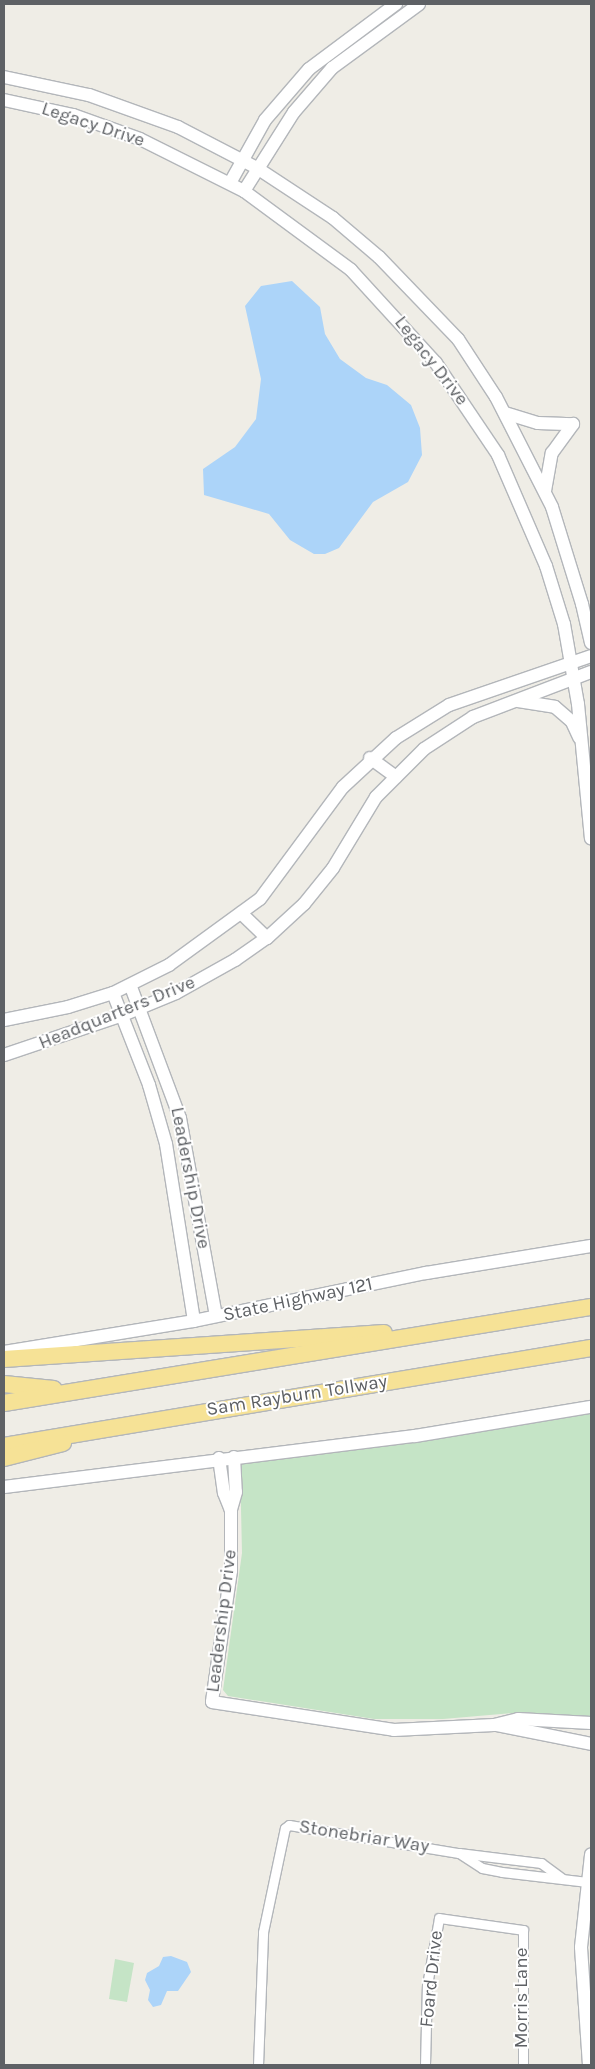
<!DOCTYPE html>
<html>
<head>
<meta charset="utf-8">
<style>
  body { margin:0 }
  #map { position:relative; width:595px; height:2069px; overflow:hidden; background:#efede6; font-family:Karla,sans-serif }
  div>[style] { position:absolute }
  .green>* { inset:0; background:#c5e4c6 }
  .water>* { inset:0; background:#acd4f9 }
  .roads { filter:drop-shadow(1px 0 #b3b6ba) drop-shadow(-1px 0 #b3b6ba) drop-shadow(0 1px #b3b6ba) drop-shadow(0 -1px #b3b6ba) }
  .street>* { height:9px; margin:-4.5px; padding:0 4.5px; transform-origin:4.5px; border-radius:4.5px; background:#fff }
  .secondary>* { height:12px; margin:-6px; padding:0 6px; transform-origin:6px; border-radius:6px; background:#fff }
  .highway>* { height:16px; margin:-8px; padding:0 8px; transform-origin:8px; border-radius:8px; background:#f6e296 }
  span { translate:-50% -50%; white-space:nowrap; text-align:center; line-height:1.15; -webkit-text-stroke:4px #fff; paint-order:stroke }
  .street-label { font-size:19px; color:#5e6165 }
  .frame { position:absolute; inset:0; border:5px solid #5e6165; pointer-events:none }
</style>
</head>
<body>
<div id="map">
  <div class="green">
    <i style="clip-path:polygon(591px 1413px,591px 1719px,525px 1712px,443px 1719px,374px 1719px,228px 1696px,223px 1690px,242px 1553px,240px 1464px,442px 1438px)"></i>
    <i style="clip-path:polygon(115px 1959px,134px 1963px,127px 2002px,109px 1999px)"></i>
  </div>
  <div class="water">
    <i style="clip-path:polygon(292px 281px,320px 307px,325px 334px,340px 359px,366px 378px,387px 385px,411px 405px,420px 428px,422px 455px,408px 482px,373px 502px,339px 548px,325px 554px,314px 554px,290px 540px,269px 514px,204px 495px,203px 469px,235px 447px,256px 419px,261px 379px,245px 306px,261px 286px)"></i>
    <i style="clip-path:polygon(171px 1956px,187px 1962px,191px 1972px,178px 1991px,167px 1991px,161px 2005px,153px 2007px,148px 2000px,150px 1990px,145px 1980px,147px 1973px,159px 1966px,163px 1957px)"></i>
  </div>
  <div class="roads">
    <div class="street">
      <i style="left:459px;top:1853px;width:83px;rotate:7deg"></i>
      <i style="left:541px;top:1863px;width:26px;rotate:36deg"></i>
      <i style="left:258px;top:2065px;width:133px;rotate:-87.8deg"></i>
      <i style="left:263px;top:1932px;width:106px;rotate:-78.1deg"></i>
      <i style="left:285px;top:1828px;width:5px;rotate:-37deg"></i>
      <i style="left:289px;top:1825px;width:172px;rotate:9.4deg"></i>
      <i style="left:459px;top:1853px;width:27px;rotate:33deg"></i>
      <i style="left:482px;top:1868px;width:20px;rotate:11deg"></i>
      <i style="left:502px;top:1872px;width:86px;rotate:6.7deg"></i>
      <i style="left:425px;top:2065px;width:80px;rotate:-88.6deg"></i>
      <i style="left:427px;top:1985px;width:68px;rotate:-79.8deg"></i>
      <i style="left:439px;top:1918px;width:85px;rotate:8.1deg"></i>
      <i style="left:523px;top:1930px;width:135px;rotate:90deg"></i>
    </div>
    <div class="secondary">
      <i style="left:4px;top:77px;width:87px;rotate:12deg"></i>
      <i style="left:89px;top:95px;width:95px;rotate:19.8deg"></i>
      <i style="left:178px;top:127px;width:89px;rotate:27.4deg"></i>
      <i style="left:257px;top:168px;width:91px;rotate:33.3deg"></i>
      <i style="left:333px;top:218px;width:60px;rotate:40.3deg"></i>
      <i style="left:379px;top:257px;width:114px;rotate:46.1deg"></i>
      <i style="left:458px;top:339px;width:69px;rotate:56.8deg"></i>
      <i style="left:496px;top:397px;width:123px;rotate:63deg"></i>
      <i style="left:552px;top:507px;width:102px;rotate:72.8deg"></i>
      <i style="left:582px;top:604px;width:40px;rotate:77deg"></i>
      <i style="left:4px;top:100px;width:71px;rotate:12.3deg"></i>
      <i style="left:73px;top:115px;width:71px;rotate:19.7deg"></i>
      <i style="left:140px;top:139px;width:116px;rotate:26.6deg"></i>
      <i style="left:244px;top:191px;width:133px;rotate:36.4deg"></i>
      <i style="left:351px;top:270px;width:126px;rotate:47.6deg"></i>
      <i style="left:436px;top:363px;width:111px;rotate:56deg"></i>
      <i style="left:498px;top:455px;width:121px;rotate:66.6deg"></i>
      <i style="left:546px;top:566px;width:61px;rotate:72.8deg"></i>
      <i style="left:564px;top:624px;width:81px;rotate:80.1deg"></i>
      <i style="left:578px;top:704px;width:135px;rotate:84.5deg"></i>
      <i style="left:230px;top:183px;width:72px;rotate:-60.9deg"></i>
      <i style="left:265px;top:120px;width:67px;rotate:-49.2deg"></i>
      <i style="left:309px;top:69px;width:109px;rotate:-36.8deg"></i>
      <i style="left:244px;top:191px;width:93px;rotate:-57.7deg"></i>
      <i style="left:294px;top:112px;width:58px;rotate:-49.2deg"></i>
      <i style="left:332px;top:68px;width:108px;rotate:-36.3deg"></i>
      <i style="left:505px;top:413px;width:34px;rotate:17deg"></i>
      <i style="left:538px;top:423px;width:35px;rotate:2deg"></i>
      <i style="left:545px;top:491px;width:39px;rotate:-80deg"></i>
      <i style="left:552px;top:453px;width:36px;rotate:-54deg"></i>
      <i style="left:518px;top:701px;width:37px;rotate:9deg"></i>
      <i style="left:555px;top:707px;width:23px;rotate:41deg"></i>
      <i style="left:572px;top:722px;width:17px;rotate:65deg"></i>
      <i style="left:370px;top:758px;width:32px;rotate:36deg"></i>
      <i style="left:241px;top:913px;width:36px;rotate:44deg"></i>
      <i style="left:131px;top:987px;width:140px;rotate:69.5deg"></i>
      <i style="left:180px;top:1118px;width:201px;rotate:79.7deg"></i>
      <i style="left:113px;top:993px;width:99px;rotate:68.6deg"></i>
      <i style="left:149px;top:1085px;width:61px;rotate:73.9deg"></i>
      <i style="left:166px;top:1144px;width:179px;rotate:81deg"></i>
      <i style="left:4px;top:1020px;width:65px;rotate:-11.5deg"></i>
      <i style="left:68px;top:1007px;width:47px;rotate:-17.3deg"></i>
      <i style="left:113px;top:993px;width:63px;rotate:-26.6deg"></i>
      <i style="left:169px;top:965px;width:112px;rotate:-36deg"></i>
      <i style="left:260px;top:899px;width:139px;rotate:-53.5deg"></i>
      <i style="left:343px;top:787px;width:72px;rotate:-42.8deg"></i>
      <i style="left:396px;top:738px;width:62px;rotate:-31.9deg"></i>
      <i style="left:449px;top:705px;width:150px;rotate:-19deg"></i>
      <i style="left:4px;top:1055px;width:126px;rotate:-18.6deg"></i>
      <i style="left:123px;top:1015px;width:57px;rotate:-22.5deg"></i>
      <i style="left:176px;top:993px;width:68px;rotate:-29.2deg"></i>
      <i style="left:235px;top:960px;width:39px;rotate:-35deg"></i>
      <i style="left:267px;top:938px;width:50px;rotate:-42.6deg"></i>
      <i style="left:304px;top:904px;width:46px;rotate:-51.1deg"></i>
      <i style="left:333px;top:868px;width:83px;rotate:-58.8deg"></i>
      <i style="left:376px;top:797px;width:68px;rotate:-45deg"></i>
      <i style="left:424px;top:749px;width:59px;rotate:-33.1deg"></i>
      <i style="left:473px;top:717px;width:126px;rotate:-20.9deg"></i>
      <i style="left:4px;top:1352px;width:193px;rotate:-9.3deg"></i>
      <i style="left:194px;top:1321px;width:237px;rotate:-11.7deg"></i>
      <i style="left:426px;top:1273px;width:167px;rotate:-9.3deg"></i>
      <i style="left:234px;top:1457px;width:35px;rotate:87deg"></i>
      <i style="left:236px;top:1492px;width:19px;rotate:106deg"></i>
      <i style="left:231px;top:1510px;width:61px;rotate:90deg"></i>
      <i style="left:231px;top:1571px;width:132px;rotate:98.3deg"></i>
      <i style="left:212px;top:1702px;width:184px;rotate:8.7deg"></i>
      <i style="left:394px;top:1730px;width:100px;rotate:-2.9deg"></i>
      <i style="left:494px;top:1725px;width:25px;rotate:-14deg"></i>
      <i style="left:518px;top:1719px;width:73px;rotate:3.1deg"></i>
      <i style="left:219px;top:1458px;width:35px;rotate:82deg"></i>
      <i style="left:224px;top:1493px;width:18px;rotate:68deg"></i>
      <i style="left:4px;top:1487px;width:414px;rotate:-7.1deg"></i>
      <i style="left:415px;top:1436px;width:178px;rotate:-9.4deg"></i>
      <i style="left:497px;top:1725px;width:96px;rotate:11.4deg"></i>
      <i style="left:589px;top:2065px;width:118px;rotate:-93.9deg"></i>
      <i style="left:581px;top:1947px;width:93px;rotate:-83.8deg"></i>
    </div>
    <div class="highway">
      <i style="left:4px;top:1359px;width:381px;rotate:-3.9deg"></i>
      <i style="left:4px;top:1384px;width:50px;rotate:5.7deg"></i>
      <i style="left:4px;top:1403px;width:595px;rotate:-9.29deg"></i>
      <i style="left:4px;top:1446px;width:595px;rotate:-9.48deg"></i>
      <i style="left:4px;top:1458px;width:61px;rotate:-14.3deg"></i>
    </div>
  </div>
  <div class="street-label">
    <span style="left:93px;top:125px;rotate:18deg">Legacy Drive</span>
    <span style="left:431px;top:361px;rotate:52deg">Legacy Drive</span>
    <span style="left:117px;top:1013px;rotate:-22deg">Headquarters Drive</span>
    <span style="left:190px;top:1178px;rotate:79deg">Leadership Drive</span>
    <span style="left:298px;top:1300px;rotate:-12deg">State Highway 121</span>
    <span style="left:297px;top:1396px;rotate:-9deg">Sam Rayburn Tollway</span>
    <span style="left:222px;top:1621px;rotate:-83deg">Leadership Drive</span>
    <span style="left:364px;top:1837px;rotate:9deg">Stonebriar Way</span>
    <span style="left:432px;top:1979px;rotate:-84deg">Foard Drive</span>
    <span style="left:522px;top:1998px;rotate:-90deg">Morris Lane</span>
  </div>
  <div class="frame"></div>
</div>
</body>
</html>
